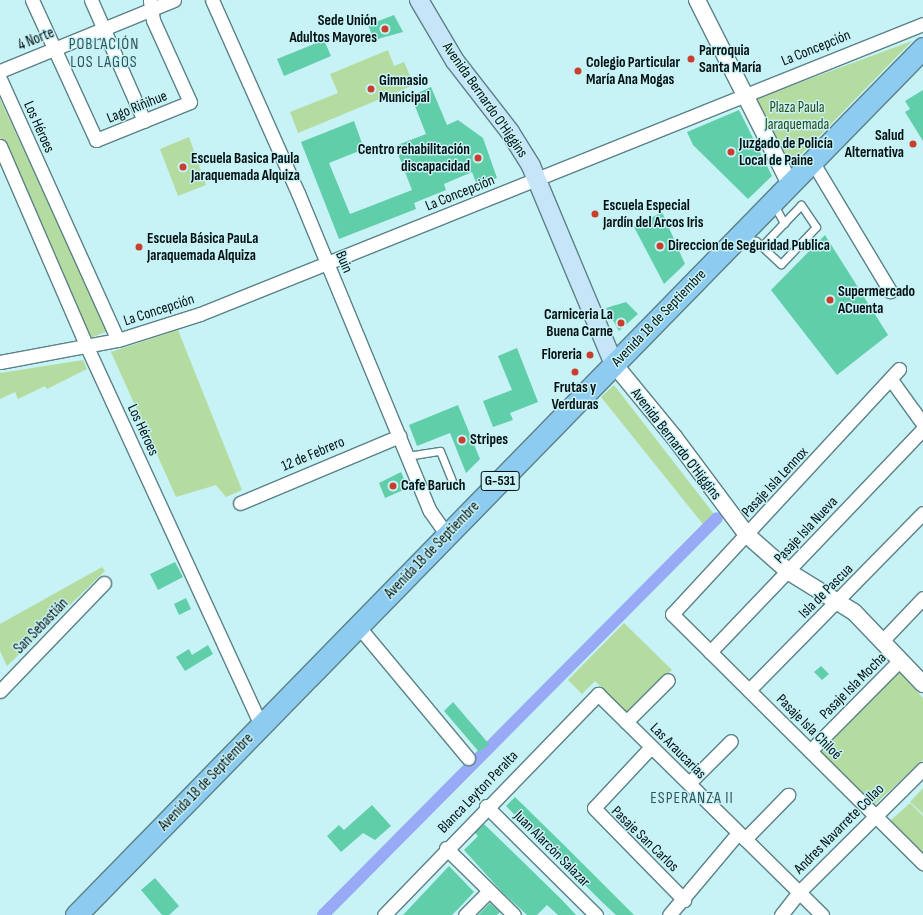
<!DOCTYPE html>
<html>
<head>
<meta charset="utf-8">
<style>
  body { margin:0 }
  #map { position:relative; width:923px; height:915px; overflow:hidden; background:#c7f2f6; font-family:"Sofia Sans Condensed",sans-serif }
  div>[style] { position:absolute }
  .green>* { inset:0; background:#b5dca0 }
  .canal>* { height:12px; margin:-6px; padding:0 6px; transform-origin:6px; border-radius:6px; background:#98a9f6 }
  .building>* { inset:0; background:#61ceaa }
  .roads { filter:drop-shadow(1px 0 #5b8287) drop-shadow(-1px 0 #5b8287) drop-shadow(0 1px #5b8287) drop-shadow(0 -1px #5b8287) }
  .service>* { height:7px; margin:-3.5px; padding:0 3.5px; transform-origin:3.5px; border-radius:3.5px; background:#fff }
  .minor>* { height:13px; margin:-6.5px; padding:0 6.5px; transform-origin:6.5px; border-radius:6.5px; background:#fff }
  .tertiary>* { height:16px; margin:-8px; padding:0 8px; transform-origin:8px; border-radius:8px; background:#fff }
  .secondary>* { height:18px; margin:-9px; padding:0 9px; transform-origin:9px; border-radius:9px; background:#c6e5f8 }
  .primary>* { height:21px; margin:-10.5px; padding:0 10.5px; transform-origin:10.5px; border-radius:10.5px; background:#8ecbf0 }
  .dots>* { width:11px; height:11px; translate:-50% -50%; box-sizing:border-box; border:2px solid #c7f2f6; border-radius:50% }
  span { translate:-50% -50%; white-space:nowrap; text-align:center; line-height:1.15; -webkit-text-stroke:3px #c7f2f6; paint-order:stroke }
  .shield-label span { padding:1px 3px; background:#c7f2f6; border:1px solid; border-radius:3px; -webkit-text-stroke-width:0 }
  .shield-label { font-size:14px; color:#020f11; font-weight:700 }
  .poi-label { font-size:15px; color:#020f11; font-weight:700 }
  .right { translate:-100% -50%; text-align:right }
  .left { translate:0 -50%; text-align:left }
  .street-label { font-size:15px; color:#020f11 }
  .park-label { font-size:15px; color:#284612 }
  .neighbourhood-label { font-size:16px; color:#2f565a; letter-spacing:1px }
</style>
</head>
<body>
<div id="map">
  <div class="green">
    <i style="clip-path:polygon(912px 41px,789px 167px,755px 99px)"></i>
    <i style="clip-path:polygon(388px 50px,394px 66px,404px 62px,414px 85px,298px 133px,290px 112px,338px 93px,330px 74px)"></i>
    <i style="clip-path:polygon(0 99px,108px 331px,90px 338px,0 137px)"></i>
    <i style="clip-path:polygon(189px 137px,206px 185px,178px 196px,160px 149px)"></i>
    <i style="clip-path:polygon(178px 330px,242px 490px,226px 497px,216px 485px,176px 497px,111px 352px)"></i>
    <i style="clip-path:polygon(83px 360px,87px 369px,47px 389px,45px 386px,18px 399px,15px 392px,0 399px,0 373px)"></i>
    <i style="clip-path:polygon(614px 385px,717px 518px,706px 528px,601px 397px)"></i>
    <i style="clip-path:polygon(102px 567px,105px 571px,7px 666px,0 651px,0 624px)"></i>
    <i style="clip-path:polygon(624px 623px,672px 670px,629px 714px,595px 681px,582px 694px,568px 680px)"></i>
    <i style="clip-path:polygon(898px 671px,923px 698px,923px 760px,872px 807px,820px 753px)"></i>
    <i style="clip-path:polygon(923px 788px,923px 814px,910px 802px)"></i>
    <i style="clip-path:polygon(910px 803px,923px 816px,923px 855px,889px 822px)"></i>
  </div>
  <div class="canal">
    <i style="left:323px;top:915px;width:559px;rotate:-45.22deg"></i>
  </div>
  <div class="building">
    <i style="clip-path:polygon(394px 15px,403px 32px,374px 40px,368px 25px)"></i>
    <i style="clip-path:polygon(324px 40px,331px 56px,284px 76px,277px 59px)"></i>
    <i style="clip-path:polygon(431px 87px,447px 125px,458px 120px,483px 138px,497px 178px,477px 185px,472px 172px,444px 184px,446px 190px,414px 203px,416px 209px,339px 239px,301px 142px,354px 121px,364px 149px,329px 163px,350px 214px,412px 190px,395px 146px,426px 134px,411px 96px)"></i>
    <i style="clip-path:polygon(923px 90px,923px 141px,905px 112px,910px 109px,905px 101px)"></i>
    <i style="clip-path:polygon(739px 110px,772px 176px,748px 199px,693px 145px,687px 132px)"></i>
    <i style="clip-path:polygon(662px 212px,685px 264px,664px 284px,634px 227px)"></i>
    <i style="clip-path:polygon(825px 235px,888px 335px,837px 375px,771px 290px)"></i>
    <i style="clip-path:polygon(626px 302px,638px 314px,619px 331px,606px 308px)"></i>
    <i style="clip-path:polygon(517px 348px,538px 402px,510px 413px,513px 420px,493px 427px,483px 401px,512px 390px,498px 356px)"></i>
    <i style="clip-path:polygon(458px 405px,480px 459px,466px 473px,450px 433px,417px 446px,409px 425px)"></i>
    <i style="clip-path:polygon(401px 472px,408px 488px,385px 498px,379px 483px)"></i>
    <i style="clip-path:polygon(175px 562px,183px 577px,158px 590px,150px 574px)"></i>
    <i style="clip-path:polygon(186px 598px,191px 609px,179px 615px,174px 604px)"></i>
    <i style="clip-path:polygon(208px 645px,213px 654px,185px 671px,176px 657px,189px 649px,192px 655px)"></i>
    <i style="clip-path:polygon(821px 666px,829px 674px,822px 680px,814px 672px)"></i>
    <i style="clip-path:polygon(453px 702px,489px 744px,479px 752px,444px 711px)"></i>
    <i style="clip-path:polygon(515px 797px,565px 846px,634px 915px,616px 915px,601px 901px,506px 806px)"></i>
    <i style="clip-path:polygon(372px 805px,391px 826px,375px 840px,363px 833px,341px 852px,327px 836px,339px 825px,344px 830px)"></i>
    <i style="clip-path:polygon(484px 824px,560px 898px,576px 915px,558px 915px,547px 905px,537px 915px,527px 915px,502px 892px,464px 850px,478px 836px,475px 833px)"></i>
    <i style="clip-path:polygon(449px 866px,474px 892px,459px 908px,452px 915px,403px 915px)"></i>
    <i style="clip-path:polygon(155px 878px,179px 906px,169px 915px,162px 915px,141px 890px)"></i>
    <i style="clip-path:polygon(490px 903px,500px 912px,497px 915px,478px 915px)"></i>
  </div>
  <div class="roads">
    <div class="service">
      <i style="left:774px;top:205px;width:21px;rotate:61deg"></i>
      <i style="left:742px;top:238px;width:14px;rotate:12deg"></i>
      <i style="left:756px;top:241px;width:34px;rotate:43deg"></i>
      <i style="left:781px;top:264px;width:51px;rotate:-46.6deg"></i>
      <i style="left:816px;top:227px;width:27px;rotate:-124deg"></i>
      <i style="left:801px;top:205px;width:57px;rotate:133.6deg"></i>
      <i style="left:407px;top:456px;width:33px;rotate:-9deg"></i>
      <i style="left:440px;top:451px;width:31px;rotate:68deg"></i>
    </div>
    <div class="minor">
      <i style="left:32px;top:0;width:154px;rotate:65.4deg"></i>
      <i style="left:96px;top:140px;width:101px;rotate:-22deg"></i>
      <i style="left:190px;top:102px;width:90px;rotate:-114.3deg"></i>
      <i style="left:153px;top:20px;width:20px;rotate:-99deg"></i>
      <i style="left:91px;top:0;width:132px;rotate:66.3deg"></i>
      <i style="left:212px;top:0;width:211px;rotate:66deg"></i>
      <i style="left:298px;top:193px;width:344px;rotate:67.5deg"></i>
      <i style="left:430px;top:511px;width:29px;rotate:55deg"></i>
      <i style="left:0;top:71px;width:188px;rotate:-22.2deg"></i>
      <i style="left:0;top:79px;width:286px;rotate:65.7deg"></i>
      <i style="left:0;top:146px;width:219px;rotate:66.6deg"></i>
      <i style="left:87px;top:347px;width:416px;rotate:65.3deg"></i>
      <i style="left:812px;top:161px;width:152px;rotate:59deg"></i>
      <i style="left:0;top:362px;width:120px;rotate:-10.6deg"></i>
      <i style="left:118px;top:340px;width:86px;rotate:-17.6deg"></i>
      <i style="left:200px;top:314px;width:779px;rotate:-21.86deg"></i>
      <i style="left:899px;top:369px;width:334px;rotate:132.8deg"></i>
      <i style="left:672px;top:614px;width:354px;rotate:44.8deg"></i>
      <i style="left:892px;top:381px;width:53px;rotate:54.2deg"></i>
      <i style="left:240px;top:503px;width:173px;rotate:-22.8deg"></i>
      <i style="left:358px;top:626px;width:172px;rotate:50.2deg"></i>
      <i style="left:883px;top:640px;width:58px;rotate:-46.4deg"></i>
      <i style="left:710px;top:652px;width:308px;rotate:-46.3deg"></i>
      <i style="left:749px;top:690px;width:248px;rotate:-45.5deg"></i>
      <i style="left:0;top:691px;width:150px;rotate:-46.1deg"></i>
      <i style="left:626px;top:722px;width:59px;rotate:-45deg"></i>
      <i style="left:651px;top:747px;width:83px;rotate:133.1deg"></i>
      <i style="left:594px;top:808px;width:129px;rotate:45.6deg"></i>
      <i style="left:810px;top:751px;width:129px;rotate:-45.3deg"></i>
      <i style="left:689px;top:783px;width:59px;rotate:-45deg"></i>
      <i style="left:486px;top:806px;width:155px;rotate:44.7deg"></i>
      <i style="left:745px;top:839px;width:62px;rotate:-45.7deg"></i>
      <i style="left:446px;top:848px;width:95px;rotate:44.6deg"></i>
      <i style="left:384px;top:915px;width:308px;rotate:-45.9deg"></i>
      <i style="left:598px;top:694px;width:315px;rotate:44.6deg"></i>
      <i style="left:465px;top:915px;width:34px;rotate:-45deg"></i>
      <i style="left:669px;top:915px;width:107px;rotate:-49.9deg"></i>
      <i style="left:781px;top:915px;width:29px;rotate:-52deg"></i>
      <i style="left:799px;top:892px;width:175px;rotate:-44.8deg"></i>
    </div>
    <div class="tertiary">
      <i style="left:697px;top:0;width:206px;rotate:63.2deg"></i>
      <i style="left:614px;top:364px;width:94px;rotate:50.6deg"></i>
      <i style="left:674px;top:437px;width:122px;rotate:53.3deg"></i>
      <i style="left:747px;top:535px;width:56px;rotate:41.4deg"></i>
      <i style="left:789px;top:572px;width:76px;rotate:31.6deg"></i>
      <i style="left:854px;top:612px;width:100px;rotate:46.2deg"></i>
    </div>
    <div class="secondary">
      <i style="left:419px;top:0;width:71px;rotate:59.5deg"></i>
      <i style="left:455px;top:61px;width:90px;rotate:52.2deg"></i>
      <i style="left:510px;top:132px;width:40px;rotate:58deg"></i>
      <i style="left:531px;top:166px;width:215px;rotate:67.3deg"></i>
    </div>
    <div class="primary">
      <i style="left:76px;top:915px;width:1212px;rotate:-45.67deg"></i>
    </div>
  </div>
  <div class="dots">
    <i style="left:385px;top:29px;background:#ca3e2e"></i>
    <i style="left:691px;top:59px;background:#ca3e2e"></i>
    <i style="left:578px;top:71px;background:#ca3e2e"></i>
    <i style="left:371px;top:89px;background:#ca3e2e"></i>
    <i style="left:913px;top:144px;background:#ca3e2e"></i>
    <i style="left:731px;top:152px;background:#ca3e2e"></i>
    <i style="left:478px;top:158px;background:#ca3e2e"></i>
    <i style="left:183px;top:167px;background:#ca3e2e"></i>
    <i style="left:595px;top:214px;background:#ca3e2e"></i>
    <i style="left:660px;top:246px;background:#ca3e2e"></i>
    <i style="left:139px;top:247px;background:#ca3e2e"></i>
    <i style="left:830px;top:300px;background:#ca3e2e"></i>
    <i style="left:621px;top:323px;background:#ca3e2e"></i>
    <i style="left:590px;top:355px;background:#ca3e2e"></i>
    <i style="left:575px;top:372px;background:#ca3e2e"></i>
    <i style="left:462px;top:440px;background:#ca3e2e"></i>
    <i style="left:393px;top:486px;background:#ca3e2e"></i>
  </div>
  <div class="shield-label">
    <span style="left:500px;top:481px">G-531</span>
  </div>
  <div class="poi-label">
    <span class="right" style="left:377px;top:29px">Sede Unión<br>Adultos Mayores</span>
    <span class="left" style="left:699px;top:59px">Parroquia<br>Santa María</span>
    <span class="left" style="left:586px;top:71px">Colegio Particular<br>María Ana Mogas</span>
    <span class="left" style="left:379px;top:89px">Gimnasio<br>Municipal</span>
    <span class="right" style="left:904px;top:144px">Salud<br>Alternativa</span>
    <span class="left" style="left:739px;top:152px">Juzgado de Policía<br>Local de Paine</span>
    <span class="right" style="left:470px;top:158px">Centro rehabilitación<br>discapacidad</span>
    <span class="left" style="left:191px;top:167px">Escuela Basica Paula<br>Jaraquemada Alquiza</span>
    <span class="left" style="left:603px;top:214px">Escuela Especial<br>Jardín del Arcos Iris</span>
    <span class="left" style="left:147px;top:247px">Escuela Básica PauLa<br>Jaraquemada Alquiza</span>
    <span class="left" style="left:668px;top:246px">Direccion de Seguridad Publica</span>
    <span class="left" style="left:838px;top:300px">Supermercado<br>ACuenta</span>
    <span class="right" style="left:613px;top:323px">Carniceria La<br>Buena Carne</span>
    <span class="right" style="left:582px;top:355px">Floreria</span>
    <span style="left:575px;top:396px">Frutas y<br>Verduras</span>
    <span class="left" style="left:470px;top:440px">Stripes</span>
    <span class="left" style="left:401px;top:486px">Cafe Baruch</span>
  </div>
  <div class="street-label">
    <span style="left:36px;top:39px;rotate:-22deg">4 Norte</span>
    <span style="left:816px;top:48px;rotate:-22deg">La Concepción</span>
    <span style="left:485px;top:100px;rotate:55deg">Avenida Bernardo O'Higgins</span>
    <span style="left:137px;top:107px;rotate:-22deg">Lago Riñihue</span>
    <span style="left:39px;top:127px;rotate:66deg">Los Héroes</span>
    <span style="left:460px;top:193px;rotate:-22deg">La Concepción</span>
    <span style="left:344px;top:262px;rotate:67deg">Buin</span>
    <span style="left:159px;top:310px;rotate:-18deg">La Concepción</span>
    <span style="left:659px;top:318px;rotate:-46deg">Avenida 18 de Septiembre</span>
    <span style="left:143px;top:430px;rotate:65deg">Los Héroes</span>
    <span style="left:676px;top:444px;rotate:52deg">Avenida Bernardo O'Higgins</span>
    <span style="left:313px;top:454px;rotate:-23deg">12 de Febrero</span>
    <span style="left:775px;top:482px;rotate:-47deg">Pasaje Isla Lennox</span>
    <span style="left:806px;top:530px;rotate:-47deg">Pasaje Isla Nueva</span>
    <span style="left:432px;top:550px;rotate:-46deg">Avenida 18 de Septiembre</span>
    <span style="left:826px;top:591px;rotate:-45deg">Isla de Pascua</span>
    <span style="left:41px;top:626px;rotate:-46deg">San Sebastián</span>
    <span style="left:853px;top:686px;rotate:-45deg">Pasaje Isla Mocha</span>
    <span style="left:809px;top:727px;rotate:45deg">Pasaje Isla Chiloé</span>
    <span style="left:678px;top:751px;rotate:45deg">Las Araucarias</span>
    <span style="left:206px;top:782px;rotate:-46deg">Avenida 18 de Septiembre</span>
    <span style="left:478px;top:792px;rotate:-46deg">Blanca Leyton Peralta</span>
    <span style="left:839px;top:829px;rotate:-45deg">Andres Navarrete Collao</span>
    <span style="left:645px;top:839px;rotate:44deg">Pasaje San Carlos</span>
    <span style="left:552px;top:849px;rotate:45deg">Juan Alarcón Salazar</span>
  </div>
  <div class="park-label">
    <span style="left:797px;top:116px">Plaza Paula<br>Jaraquemada</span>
  </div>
  <div class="neighbourhood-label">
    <span style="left:104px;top:54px">POBLACIÓN<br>LOS LAGOS</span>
    <span style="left:692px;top:799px">ESPERANZA II</span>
  </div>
</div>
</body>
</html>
